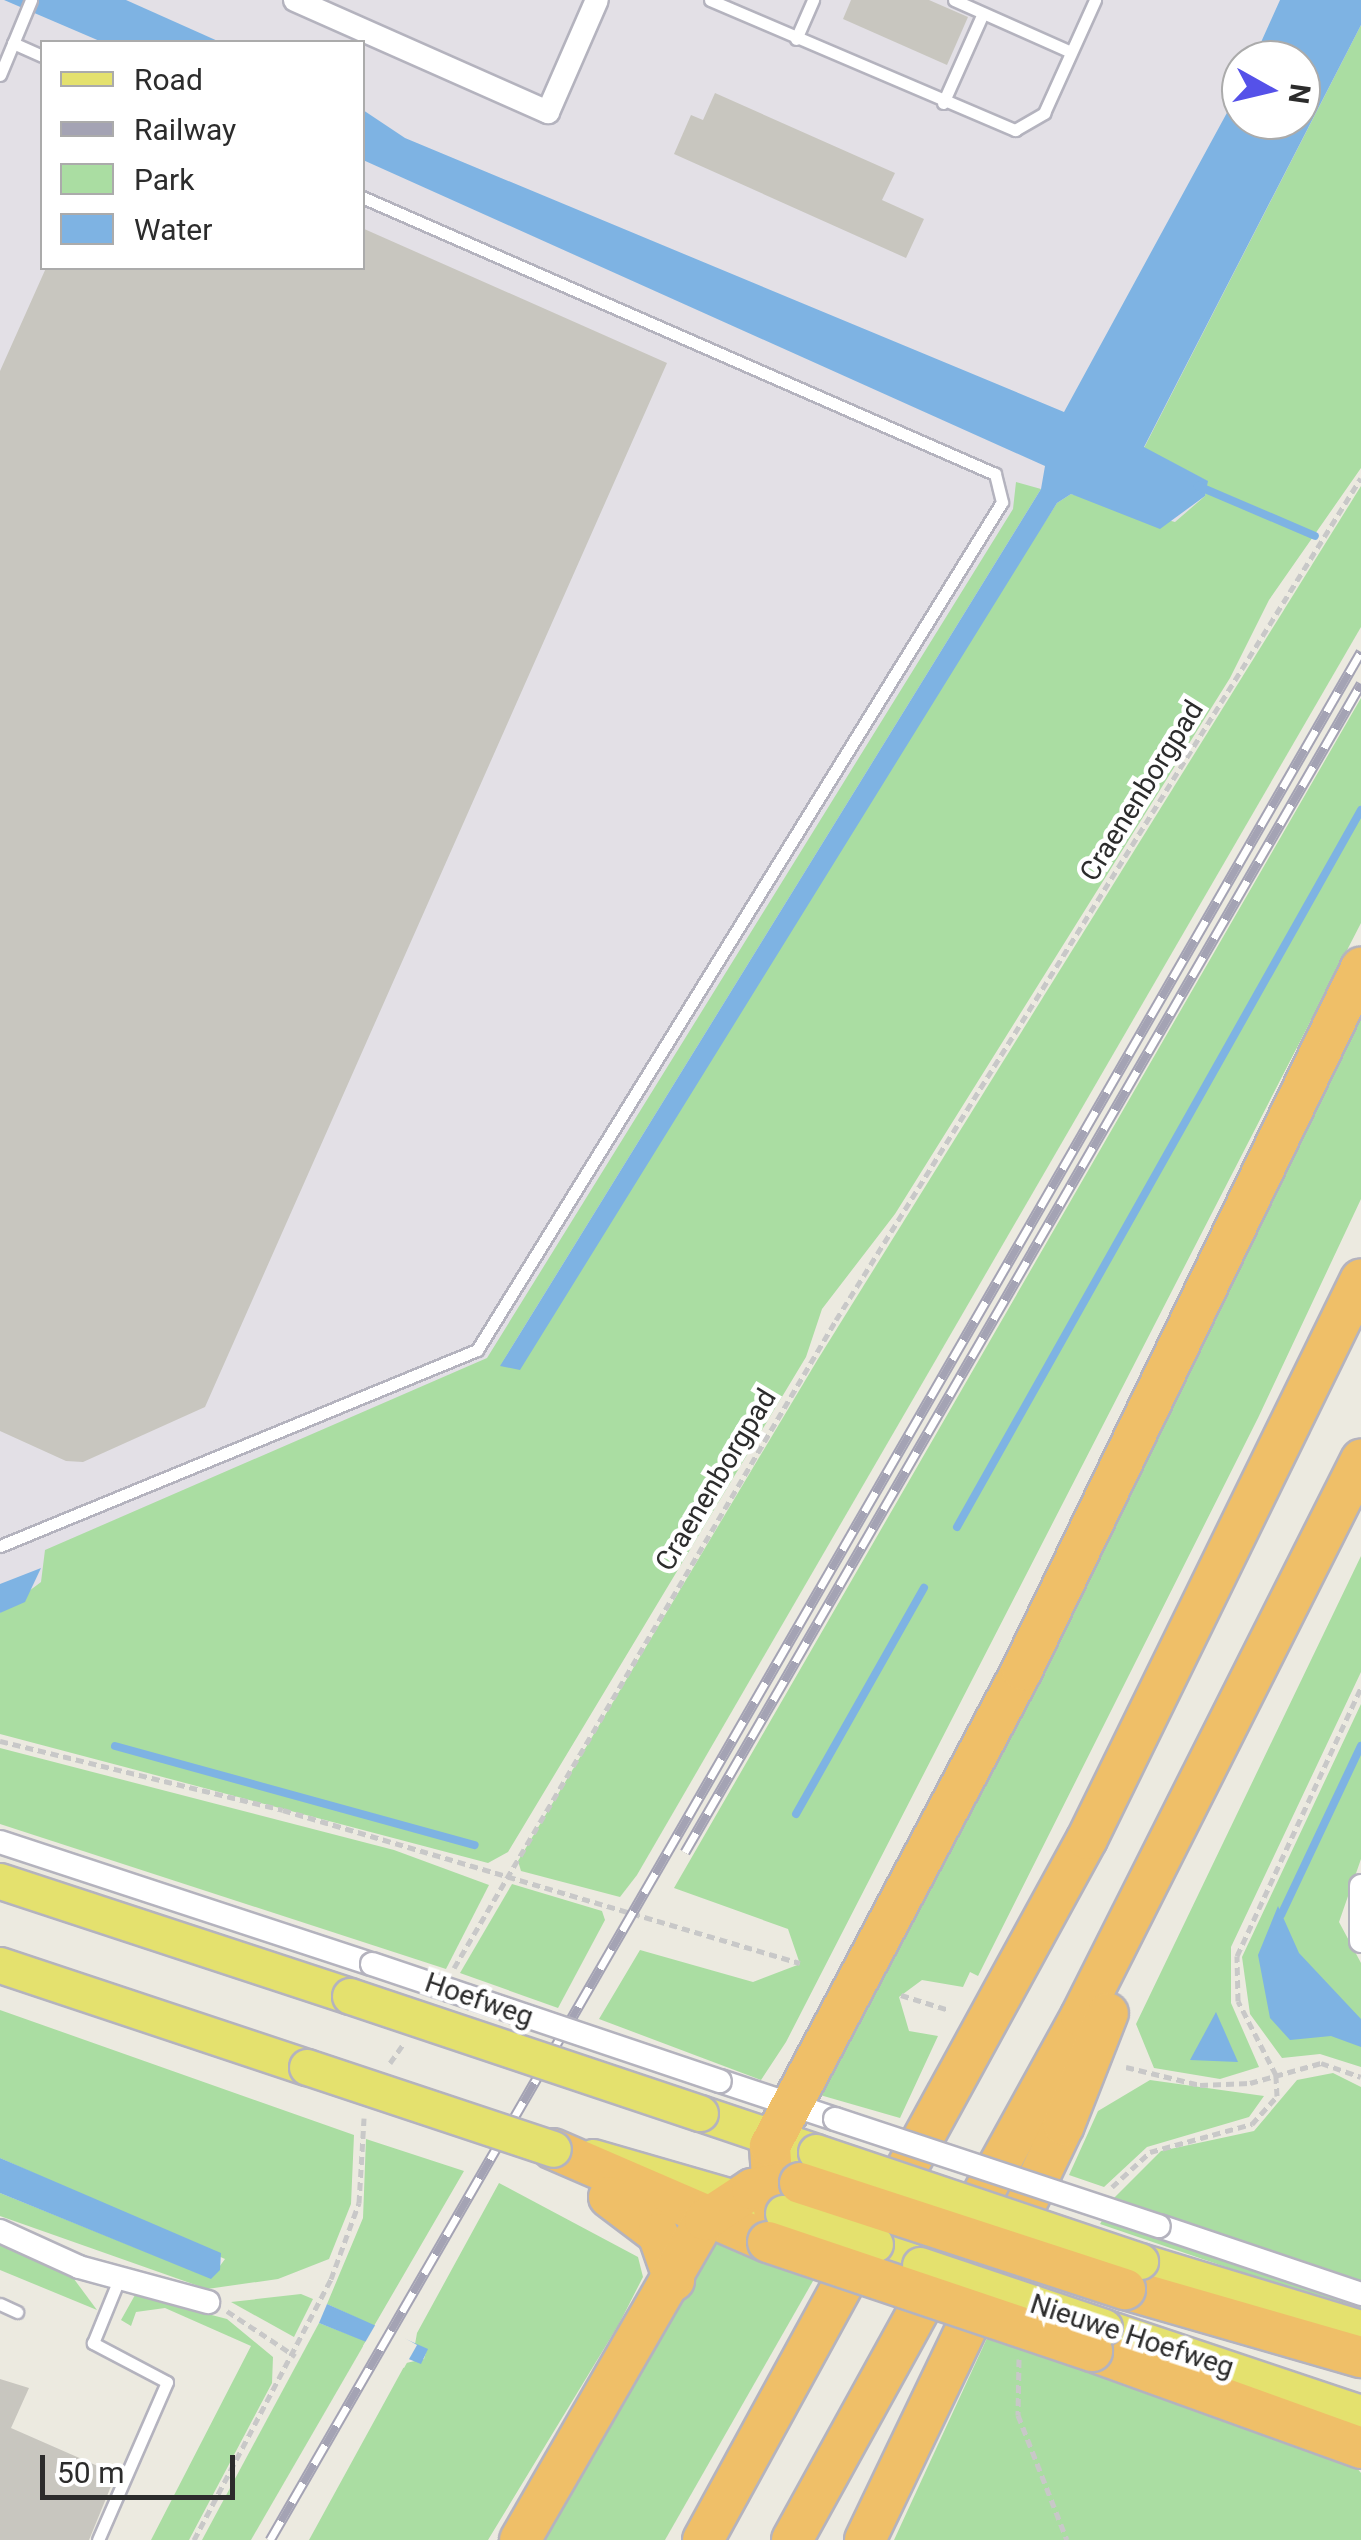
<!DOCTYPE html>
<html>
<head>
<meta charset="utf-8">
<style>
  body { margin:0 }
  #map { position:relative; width:1361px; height:2540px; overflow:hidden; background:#eceae0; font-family:Roboto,sans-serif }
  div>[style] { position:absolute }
  .industrial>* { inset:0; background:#e3e0e6 }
  .green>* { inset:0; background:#aadda2 }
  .water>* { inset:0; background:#7eb3e3 }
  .pier>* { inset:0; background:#eceae0 }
  .stream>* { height:8px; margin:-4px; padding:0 4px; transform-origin:4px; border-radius:4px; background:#7eb3e3 }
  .building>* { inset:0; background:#c8c6bf }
  .path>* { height:5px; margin-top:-2.5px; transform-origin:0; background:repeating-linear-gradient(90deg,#c8c8c8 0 8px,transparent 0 13px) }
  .roads { filter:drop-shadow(2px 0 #b4b3be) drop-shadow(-2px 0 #b4b3be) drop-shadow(0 2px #b4b3be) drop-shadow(0 -2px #b4b3be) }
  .service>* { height:11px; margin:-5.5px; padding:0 5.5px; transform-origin:5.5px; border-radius:5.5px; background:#fff }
  .minor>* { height:22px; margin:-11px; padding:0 11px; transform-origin:11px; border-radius:11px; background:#fff }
  .primary>* { height:35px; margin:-17.5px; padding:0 17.5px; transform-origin:17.5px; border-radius:17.5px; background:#e4e16e }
  .motorway>* { height:40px; margin:-20px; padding:0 20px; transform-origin:20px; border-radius:20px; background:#efbf68 }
  .rail>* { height:11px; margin-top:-5.5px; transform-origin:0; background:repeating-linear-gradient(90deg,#fff 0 22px,#a4a3b4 0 44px); box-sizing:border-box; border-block:2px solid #a4a3b4 }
  .bridges { filter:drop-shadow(2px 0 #b4b3be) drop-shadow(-2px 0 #b4b3be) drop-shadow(0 2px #b4b3be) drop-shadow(0 -2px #b4b3be) }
  .minor-bridge>* { height:22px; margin:-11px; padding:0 11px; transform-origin:11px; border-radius:11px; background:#fff }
  .primary-bridge>* { height:35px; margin:-17.5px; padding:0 17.5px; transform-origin:17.5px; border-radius:17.5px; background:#e4e16e }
  .motorway-bridge>* { height:40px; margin:-20px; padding:0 20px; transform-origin:20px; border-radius:20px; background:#efbf68 }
  span { translate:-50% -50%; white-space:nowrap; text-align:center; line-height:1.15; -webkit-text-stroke:9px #fff; paint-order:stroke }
  .street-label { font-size:28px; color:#2c2c2c }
  .legend { position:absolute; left:40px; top:40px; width:325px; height:230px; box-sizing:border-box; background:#fff; border:2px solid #ababab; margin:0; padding:12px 18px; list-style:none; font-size:30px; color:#2c2c2c }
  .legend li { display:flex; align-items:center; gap:20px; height:50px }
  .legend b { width:50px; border:2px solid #ababab }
  .north { position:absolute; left:1221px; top:40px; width:100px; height:100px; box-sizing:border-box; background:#fff; border:2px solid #ababab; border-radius:50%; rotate:98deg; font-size:28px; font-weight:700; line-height:40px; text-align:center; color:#2c2c2c }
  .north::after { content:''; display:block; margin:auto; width:35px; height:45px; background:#5551e9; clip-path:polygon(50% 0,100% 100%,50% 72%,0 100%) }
  .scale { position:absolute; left:40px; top:2455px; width:195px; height:45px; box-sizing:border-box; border:5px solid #2c2c2c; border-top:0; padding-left:12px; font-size:30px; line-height:35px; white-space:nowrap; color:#2c2c2c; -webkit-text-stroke:8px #fff; paint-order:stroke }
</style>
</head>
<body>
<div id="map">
  <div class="industrial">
    <i style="clip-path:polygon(evenodd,0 0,1361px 0,1361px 343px,490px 1829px,0 1717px,0 0,42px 42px,362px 42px,362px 268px,42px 268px,42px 42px,0 0,1241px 60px,1301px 60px,1301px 120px,1241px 120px,1241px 60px)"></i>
  </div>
  <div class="green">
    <i style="clip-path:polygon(1361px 25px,1361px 468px,1269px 600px,1230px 678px,895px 1214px,822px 1309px,806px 1357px,508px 1852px,488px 1863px,0 1734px,0 1613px,41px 1582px,45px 1550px,487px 1358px,1013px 509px,1016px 482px,1041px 489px,500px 1366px,1057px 503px,1071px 494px,1175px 522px,1205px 496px,1207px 481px,1144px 448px)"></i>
    <i style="clip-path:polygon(1361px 486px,1361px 627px,637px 1875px,620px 1897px,521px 1871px,518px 1861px,818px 1359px)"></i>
    <i style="clip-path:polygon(1361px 698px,1361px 923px,786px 2042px,761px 2080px,599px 2019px,640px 1950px,753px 1982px,800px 1964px,788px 1929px,674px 1888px)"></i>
    <i style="clip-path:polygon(1361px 984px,1361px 1199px,1258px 1418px,978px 1976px,970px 1972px,963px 1987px,922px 1980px,899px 1997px,909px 2031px,938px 2036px,900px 2118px,820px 2095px,1061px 1638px)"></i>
    <i style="clip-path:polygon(1361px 1556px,1361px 1672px,1231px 1947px,1231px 2003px,1259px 2067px,1220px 2079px,1154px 2068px,1136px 2024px)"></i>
    <i style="clip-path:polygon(1361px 1704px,1361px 1859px,1339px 1922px,1361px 1963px,1361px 2067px,1320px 2054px,1282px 2058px,1250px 2014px,1242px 1957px)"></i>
    <i style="clip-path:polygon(0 1748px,394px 1850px,489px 1885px,446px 1969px,0 1824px)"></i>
    <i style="clip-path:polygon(512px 1884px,602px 1911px,605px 1920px,558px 2008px,460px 1973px)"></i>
    <i style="clip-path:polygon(0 2010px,354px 2135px,351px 2204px,329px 2259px,278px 2279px,207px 2289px,0 2216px,0 2193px,211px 2278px,225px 2259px,0 2158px)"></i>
    <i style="clip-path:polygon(1333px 2073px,1361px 2087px,1361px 2282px,1114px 2198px,1161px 2151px,1254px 2131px,1297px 2080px)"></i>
    <i style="clip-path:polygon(1150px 2080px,1264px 2096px,1249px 2117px,1147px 2147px,1104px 2187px,1069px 2175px,1098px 2111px)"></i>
    <i style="clip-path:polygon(366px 2139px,464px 2171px,374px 2326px,327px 2304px,363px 2218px)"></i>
    <i style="clip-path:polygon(499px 2183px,638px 2257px,643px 2277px,619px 2324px,488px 2540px,309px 2540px,406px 2363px,424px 2359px,427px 2349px,414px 2350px,417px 2333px)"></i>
    <i style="clip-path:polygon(1103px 2219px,1361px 2307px,1361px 2313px,1100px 2224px)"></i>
    <i style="clip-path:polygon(714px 2236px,817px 2274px,665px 2540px,538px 2540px)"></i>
    <i style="clip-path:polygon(0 2244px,74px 2279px,97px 2310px,0 2270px)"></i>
    <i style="clip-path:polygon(301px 2294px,313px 2299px,294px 2337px,231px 2302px)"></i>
    <i style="clip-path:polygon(135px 2295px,227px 2319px,273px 2357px,272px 2383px,189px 2540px,151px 2540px,251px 2346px,165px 2308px,136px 2312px,131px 2326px,121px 2320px)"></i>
    <i style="clip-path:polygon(319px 2323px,366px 2341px,358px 2355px,251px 2540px,202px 2540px)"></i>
    <i style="clip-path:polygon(988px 2336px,1353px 2463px,1361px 2473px,1361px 2540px,894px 2540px)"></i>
  </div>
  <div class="water">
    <i style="clip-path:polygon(4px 0,126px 0,220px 42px,102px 42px)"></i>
    <i style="clip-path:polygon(1280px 0,1361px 0,1361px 25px,1144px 447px,1208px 481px,1205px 496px,1160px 529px,1071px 494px,1057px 503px,520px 1370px,500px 1366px,1041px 489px,1045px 466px,363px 160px,363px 110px,405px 138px,1064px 412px,1241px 87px,1241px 120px,1301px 120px,1301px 60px,1253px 60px)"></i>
    <i style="clip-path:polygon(41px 1568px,25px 1602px,0 1613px,0 1584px)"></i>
    <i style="clip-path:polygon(1278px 1906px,1299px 1953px,1361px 2019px,1361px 2047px,1331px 2036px,1290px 2040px,1270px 2018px,1258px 1955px)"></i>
    <i style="clip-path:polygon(1216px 2012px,1238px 2062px,1190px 2060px)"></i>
    <i style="clip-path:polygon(0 2158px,221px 2253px,220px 2270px,211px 2279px,0 2193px)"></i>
    <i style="clip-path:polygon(327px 2304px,428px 2349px,421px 2364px,319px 2323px)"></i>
  </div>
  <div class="pier">
    <i style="clip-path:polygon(377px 2322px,417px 2345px,404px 2368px,363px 2346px)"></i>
  </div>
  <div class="stream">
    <i style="left:1198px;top:486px;width:127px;rotate:23.1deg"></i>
    <i style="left:957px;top:1527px;width:823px;rotate:-60.6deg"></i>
    <i style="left:115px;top:1746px;width:373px;rotate:15.4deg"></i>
    <i style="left:796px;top:1814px;width:260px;rotate:-60.5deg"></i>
    <i style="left:1281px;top:1915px;width:187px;rotate:-64.7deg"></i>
  </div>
  <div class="building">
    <i style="clip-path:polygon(851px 0,929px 0,968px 17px,947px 65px,843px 19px)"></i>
    <i style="clip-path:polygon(715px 93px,895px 173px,882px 200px,924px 219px,906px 258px,674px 154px,691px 115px,703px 120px)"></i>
    <i style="clip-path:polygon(362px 228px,667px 363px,205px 1407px,83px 1462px,66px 1461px,0 1431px,0 371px,46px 268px,362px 268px)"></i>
    <i style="clip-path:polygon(0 2379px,29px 2388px,11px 2428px,116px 2474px,89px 2540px,0 2540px)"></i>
  </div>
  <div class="path">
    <i style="left:0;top:1741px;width:291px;rotate:13.7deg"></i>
    <i style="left:283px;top:1810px;width:539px;rotate:16.49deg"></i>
    <i style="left:454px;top:1968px;width:752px;rotate:-59.48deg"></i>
    <i style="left:836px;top:1320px;width:992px;rotate:-58.06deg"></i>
    <i style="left:901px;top:1995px;width:50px;rotate:17.4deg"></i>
    <i style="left:390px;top:2063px;width:24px;rotate:-55deg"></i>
    <i style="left:1126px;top:2067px;width:76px;rotate:13.7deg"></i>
    <i style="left:1200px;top:2085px;width:50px;rotate:-2.3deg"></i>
    <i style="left:1250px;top:2083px;width:74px;rotate:-15.7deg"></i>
    <i style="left:1321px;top:2063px;width:42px;rotate:19.3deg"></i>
    <i style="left:1112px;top:2187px;width:52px;rotate:-42.6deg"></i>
    <i style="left:1150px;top:2152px;width:106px;rotate:-15.4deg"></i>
    <i style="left:1252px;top:2124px;width:38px;rotate:-48deg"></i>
    <i style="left:1277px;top:2096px;width:21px;rotate:-93deg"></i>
    <i style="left:1276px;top:2075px;width:83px;rotate:-117.2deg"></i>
    <i style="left:1238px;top:2001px;width:45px;rotate:-91.3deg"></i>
    <i style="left:1237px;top:1956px;width:295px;rotate:-65.2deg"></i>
    <i style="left:227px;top:2311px;width:82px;rotate:33.5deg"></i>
    <i style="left:1019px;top:2359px;width:56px;rotate:91deg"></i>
    <i style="left:1018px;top:2415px;width:134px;rotate:68.6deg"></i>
    <i style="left:194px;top:2540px;width:295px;rotate:-62.3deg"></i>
    <i style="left:331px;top:2279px;width:81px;rotate:-69.8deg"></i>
    <i style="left:359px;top:2203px;width:85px;rotate:-86.6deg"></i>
  </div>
  <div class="roads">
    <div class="service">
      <i style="left:710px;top:0;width:332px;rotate:23.1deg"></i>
      <i style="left:1015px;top:130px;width:34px;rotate:-30deg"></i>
      <i style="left:1044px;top:113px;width:124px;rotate:-65.7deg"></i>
      <i style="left:954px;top:0;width:128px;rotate:24deg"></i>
      <i style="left:796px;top:39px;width:43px;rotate:-66.4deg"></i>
      <i style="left:13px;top:43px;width:32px;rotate:24deg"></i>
      <i style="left:0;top:75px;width:81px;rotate:-67.5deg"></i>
      <i style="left:943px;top:103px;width:98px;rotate:-66deg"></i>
      <i style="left:0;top:1546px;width:516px;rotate:-22.34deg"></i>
      <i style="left:477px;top:1350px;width:997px;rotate:-58.24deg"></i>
      <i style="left:1002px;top:502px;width:29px;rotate:-104deg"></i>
      <i style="left:995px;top:474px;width:691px;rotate:-156.37deg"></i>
      <i style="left:0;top:2304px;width:19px;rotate:25deg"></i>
      <i style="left:98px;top:2540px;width:172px;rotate:-66.4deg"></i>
      <i style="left:167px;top:2382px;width:84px;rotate:-152.2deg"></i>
      <i style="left:93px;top:2343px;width:71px;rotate:-67.8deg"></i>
    </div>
    <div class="minor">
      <i style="left:295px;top:0;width:277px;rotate:23.9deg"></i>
      <i style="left:548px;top:112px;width:122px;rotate:-66.4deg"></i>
      <i style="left:0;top:1842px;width:391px;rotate:18.2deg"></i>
      <i style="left:1361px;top:1886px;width:55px;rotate:90deg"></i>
      <i style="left:720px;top:2081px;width:121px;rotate:18.3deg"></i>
      <i style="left:1159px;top:2226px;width:213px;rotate:18.6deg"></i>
      <i style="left:0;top:2231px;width:87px;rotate:24.5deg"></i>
      <i style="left:79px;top:2267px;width:134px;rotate:15.2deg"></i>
    </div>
    <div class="primary">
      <i style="left:0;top:1881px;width:368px;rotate:18.2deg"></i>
      <i style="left:0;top:1965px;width:324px;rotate:18.4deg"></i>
      <i style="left:700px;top:2113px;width:122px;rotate:18.6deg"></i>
      <i style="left:593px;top:2157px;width:173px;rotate:16.1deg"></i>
      <i style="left:875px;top:2244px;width:50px;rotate:25deg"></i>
      <i style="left:1140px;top:2261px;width:231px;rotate:16.9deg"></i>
      <i style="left:1104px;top:2327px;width:271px;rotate:18.5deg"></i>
    </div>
    <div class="motorway">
      <i style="left:553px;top:2149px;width:234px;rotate:23.4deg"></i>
      <i style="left:609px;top:2197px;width:61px;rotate:37.1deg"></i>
      <i style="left:658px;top:2234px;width:49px;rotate:70.8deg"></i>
      <i style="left:774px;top:2210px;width:64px;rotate:-93.6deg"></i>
      <i style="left:770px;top:2146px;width:539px;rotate:-62.1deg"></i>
      <i style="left:1022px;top:1670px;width:780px;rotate:-64.22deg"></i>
      <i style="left:1125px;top:2289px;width:246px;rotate:16.1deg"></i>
      <i style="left:1092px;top:2351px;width:286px;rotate:19.8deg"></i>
      <i style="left:520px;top:2540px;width:370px;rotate:-60deg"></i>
      <i style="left:705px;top:2220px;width:56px;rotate:-33.4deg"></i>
      <i style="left:752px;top:2189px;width:40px;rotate:-10deg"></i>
      <i style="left:703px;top:2540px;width:799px;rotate:-61.29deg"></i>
      <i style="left:1087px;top:1839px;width:623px;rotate:-63.93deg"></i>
      <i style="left:792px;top:2540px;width:598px;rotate:-61.12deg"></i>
      <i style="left:1081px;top:2016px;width:623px;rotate:-63.27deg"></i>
      <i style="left:865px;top:2540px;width:460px;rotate:-64.4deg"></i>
      <i style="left:1064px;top:2125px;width:120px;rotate:-68.6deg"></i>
    </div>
  </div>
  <div class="rail">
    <i style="left:685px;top:1852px;width:1350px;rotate:-59.94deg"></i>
    <i style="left:270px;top:2540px;width:2181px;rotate:-59.98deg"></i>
  </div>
  <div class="bridges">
    <div class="minor-bridge">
      <i style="left:372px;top:1964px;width:367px;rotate:18.6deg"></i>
      <i style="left:835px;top:2119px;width:341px;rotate:18.3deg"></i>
    </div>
    <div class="primary-bridge">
      <i style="left:350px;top:1996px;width:369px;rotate:18.5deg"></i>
      <i style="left:307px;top:2067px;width:259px;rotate:18.4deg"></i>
      <i style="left:816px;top:2152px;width:342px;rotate:18.6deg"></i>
      <i style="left:783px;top:2213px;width:97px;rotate:18.6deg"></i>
      <i style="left:920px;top:2265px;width:194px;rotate:18.6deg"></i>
    </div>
    <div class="motorway-bridge">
      <i style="left:800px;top:2183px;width:342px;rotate:18.1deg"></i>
      <i style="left:768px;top:2242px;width:342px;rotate:18.6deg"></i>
    </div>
  </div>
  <div class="street-label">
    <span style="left:1142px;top:791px;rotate:-58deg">Craenenborgpad</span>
    <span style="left:716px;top:1480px;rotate:-59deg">Craenenborgpad</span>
    <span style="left:479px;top:2000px;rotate:19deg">Hoefweg</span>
    <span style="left:1132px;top:2336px;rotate:18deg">Nieuwe Hoefweg</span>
  </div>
  <ul class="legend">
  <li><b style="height:12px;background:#e4e16e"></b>Road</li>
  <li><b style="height:12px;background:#a4a3b4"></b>Railway</li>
  <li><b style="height:28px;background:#aadda2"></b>Park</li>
  <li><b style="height:28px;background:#7eb3e3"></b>Water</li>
  </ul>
  <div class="north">N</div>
  <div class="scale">50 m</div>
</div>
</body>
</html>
